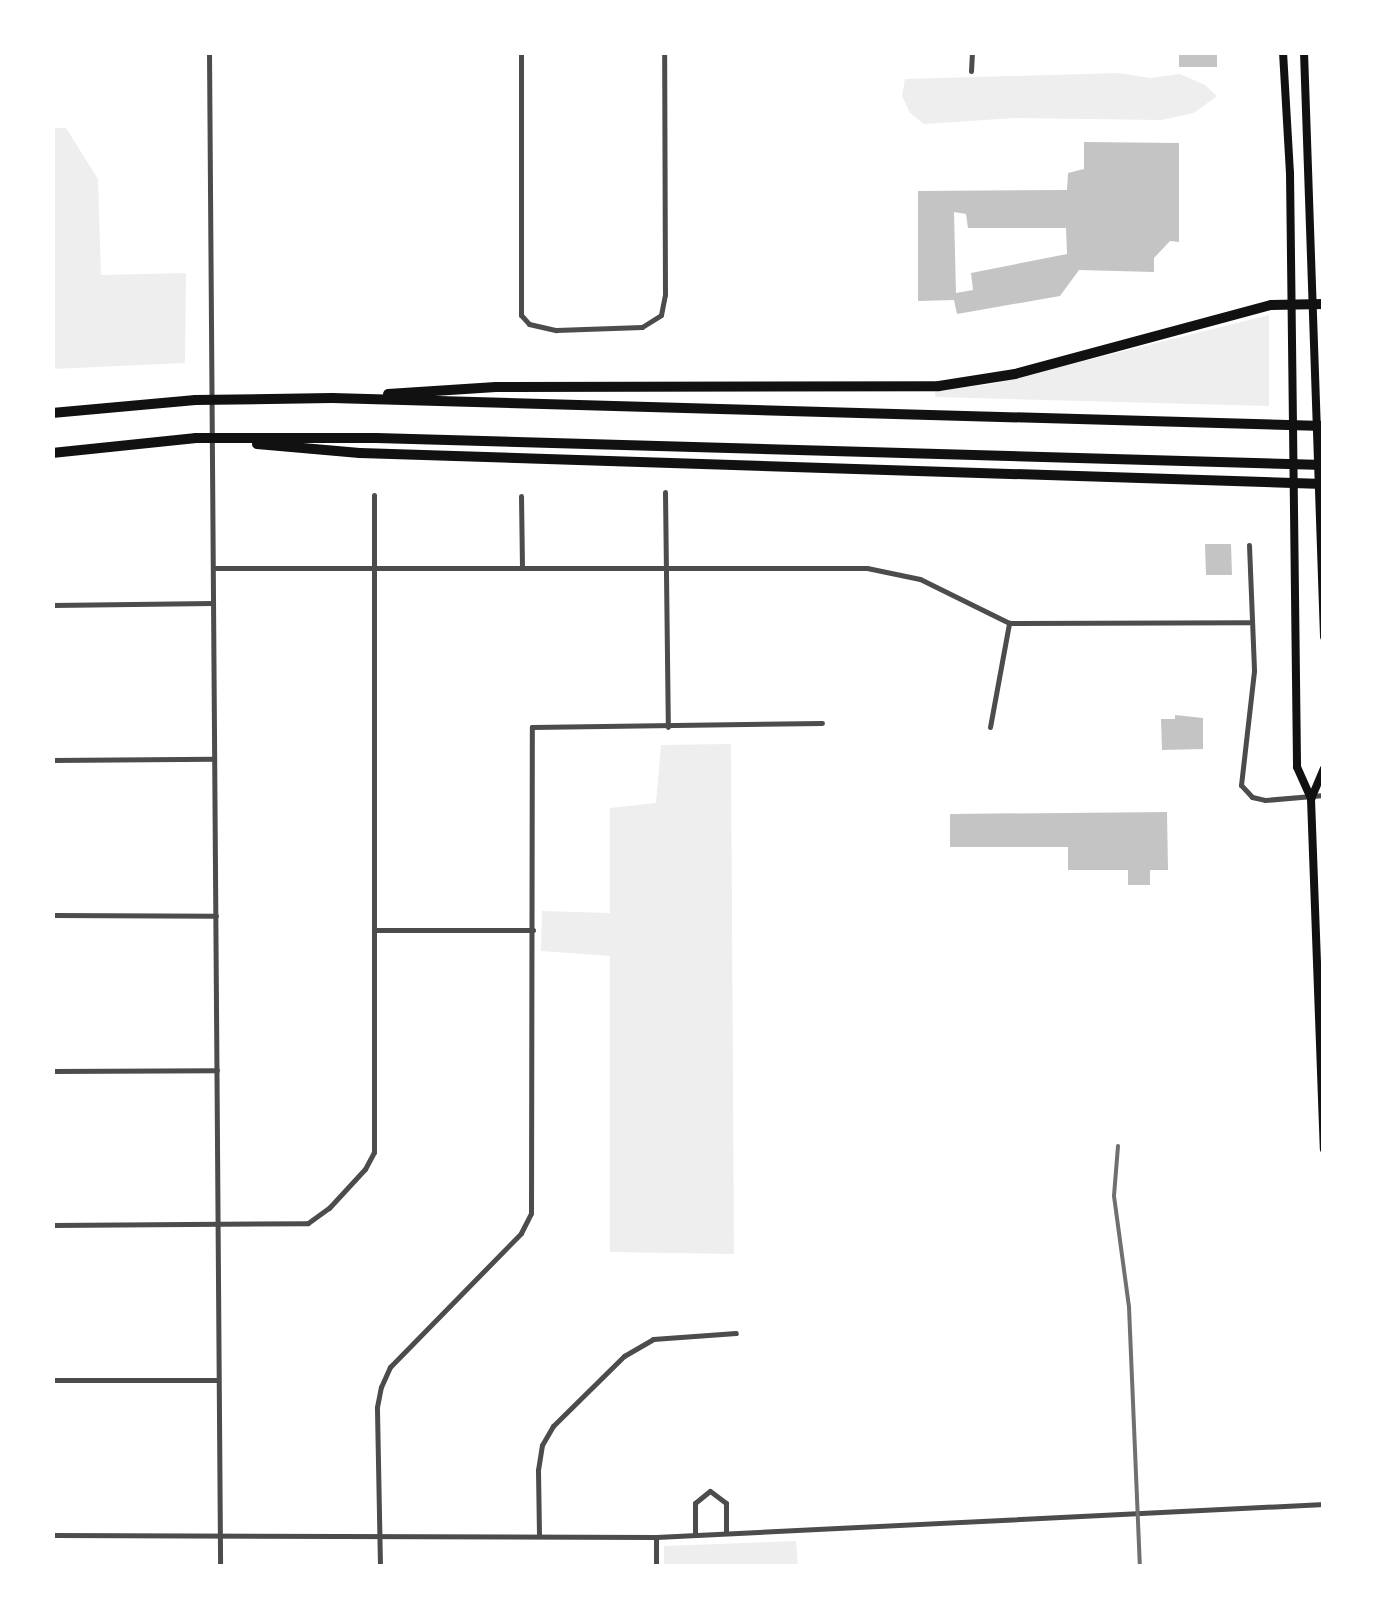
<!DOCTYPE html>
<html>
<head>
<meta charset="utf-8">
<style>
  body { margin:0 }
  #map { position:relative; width:1376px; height:1619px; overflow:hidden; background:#fff; font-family:Jost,sans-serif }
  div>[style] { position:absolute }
  .green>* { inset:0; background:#eee }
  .building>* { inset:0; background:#c4c4c4 }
  .minor>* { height:5px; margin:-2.5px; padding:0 2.5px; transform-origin:2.5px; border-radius:2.5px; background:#4c4c4c }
  .secondary>* { height:8px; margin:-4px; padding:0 4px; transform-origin:4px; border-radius:4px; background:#111 }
  .motorway>* { height:10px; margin:-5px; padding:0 5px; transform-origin:5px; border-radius:5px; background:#111 }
  .rail>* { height:4px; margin:-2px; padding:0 2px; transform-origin:2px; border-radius:2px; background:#707070 }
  span { translate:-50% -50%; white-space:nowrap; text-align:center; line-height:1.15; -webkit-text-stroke:10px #fff; paint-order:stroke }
  .frame { position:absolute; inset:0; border:55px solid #fff; pointer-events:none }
</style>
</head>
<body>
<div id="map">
  <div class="green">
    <i style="clip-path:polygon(1119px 73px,1150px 78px,1180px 74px,1205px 85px,1217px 96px,1194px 113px,1161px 120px,1015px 118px,924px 124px,910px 113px,902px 96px,905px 79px)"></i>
    <i style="clip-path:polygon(52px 128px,66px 128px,98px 179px,101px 275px,186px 273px,185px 363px,53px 369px)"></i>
    <i style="clip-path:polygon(1269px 315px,1269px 406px,935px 397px,935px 391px,992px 384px)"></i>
    <i style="clip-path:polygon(731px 744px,734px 1254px,610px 1252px,610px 956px,541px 951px,542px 911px,610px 913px,610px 808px,656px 803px,661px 745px)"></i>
    <i style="clip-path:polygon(796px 1541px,798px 1566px,664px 1566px,664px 1546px)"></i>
  </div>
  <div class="building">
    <i style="clip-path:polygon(1179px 52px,1217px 52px,1217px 67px,1179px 67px)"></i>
    <i style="clip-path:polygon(evenodd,1084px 142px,1179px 143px,1179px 242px,1170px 241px,1154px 258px,1154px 272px,1079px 270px,1060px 296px,957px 314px,954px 300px,918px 301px,918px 191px,1067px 190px,1068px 173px,1084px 169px,1084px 142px,954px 212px,966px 214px,968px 228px,1066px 228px,1067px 254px,971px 273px,973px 290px,956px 293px,954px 212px)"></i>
    <i style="clip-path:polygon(1205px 544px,1231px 544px,1232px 575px,1206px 575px)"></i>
    <i style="clip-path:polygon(1175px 715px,1203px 718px,1203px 749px,1162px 750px,1161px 719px,1175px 719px)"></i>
    <i style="clip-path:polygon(1167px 812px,1168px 870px,1150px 870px,1150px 885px,1128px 885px,1128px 870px,1068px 870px,1068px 847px,950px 847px,950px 814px)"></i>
  </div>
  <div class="minor">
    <i style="left:209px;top:52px;width:1514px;rotate:89.58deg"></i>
    <i style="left:521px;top:52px;width:263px;rotate:90deg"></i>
    <i style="left:521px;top:315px;width:12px;rotate:48deg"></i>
    <i style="left:529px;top:324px;width:28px;rotate:13deg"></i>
    <i style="left:556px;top:330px;width:86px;rotate:-2deg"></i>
    <i style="left:642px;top:327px;width:22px;rotate:-32deg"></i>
    <i style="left:661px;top:315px;width:20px;rotate:-79deg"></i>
    <i style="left:665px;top:295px;width:243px;rotate:-90.2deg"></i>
    <i style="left:971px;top:71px;width:19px;rotate:-87deg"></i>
    <i style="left:665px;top:492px;width:235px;rotate:89.3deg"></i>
    <i style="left:521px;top:496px;width:71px;rotate:89.2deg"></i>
    <i style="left:1249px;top:545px;width:126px;rotate:87.7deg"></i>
    <i style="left:1254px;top:671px;width:115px;rotate:96.5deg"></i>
    <i style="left:1241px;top:785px;width:16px;rotate:47deg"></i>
    <i style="left:1252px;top:797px;width:13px;rotate:13deg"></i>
    <i style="left:1265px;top:800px;width:59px;rotate:-4.8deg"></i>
    <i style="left:214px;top:568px;width:653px"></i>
    <i style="left:867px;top:568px;width:54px;rotate:11.7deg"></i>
    <i style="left:920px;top:579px;width:99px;rotate:26.3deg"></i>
    <i style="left:1009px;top:623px;width:240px;rotate:-0.2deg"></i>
    <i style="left:52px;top:605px;width:161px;rotate:-0.7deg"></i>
    <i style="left:990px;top:727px;width:106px;rotate:-79.6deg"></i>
    <i style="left:52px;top:760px;width:162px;rotate:-0.4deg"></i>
    <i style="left:52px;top:915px;width:164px;rotate:0.3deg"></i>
    <i style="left:377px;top:930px;width:156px"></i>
    <i style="left:52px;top:1071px;width:165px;rotate:-0.3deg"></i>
    <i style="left:52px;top:1225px;width:256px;rotate:-0.4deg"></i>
    <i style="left:308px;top:1223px;width:26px;rotate:-36deg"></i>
    <i style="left:329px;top:1208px;width:53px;rotate:-47.3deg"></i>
    <i style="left:365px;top:1169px;width:19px;rotate:-62deg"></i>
    <i style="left:374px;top:1152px;width:657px;rotate:-90deg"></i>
    <i style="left:52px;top:1380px;width:166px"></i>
    <i style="left:539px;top:1534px;width:64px;rotate:-90.9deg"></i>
    <i style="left:538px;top:1470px;width:25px;rotate:-81deg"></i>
    <i style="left:542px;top:1445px;width:22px;rotate:-60deg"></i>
    <i style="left:553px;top:1426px;width:100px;rotate:-44.6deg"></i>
    <i style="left:624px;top:1356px;width:34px;rotate:-30deg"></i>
    <i style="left:653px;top:1339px;width:83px;rotate:-4.1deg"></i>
    <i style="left:52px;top:1535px;width:604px;rotate:0.19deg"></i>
    <i style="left:656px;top:1537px;width:669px;rotate:-2.83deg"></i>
    <i style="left:695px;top:1535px;width:32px;rotate:-90deg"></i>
    <i style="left:695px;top:1503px;width:19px;rotate:-39deg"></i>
    <i style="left:710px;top:1491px;width:20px;rotate:37deg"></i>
    <i style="left:726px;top:1503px;width:30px;rotate:90deg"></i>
    <i style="left:380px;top:1566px;width:159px;rotate:-91.1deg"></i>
    <i style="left:377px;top:1407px;width:20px;rotate:-79deg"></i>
    <i style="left:381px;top:1387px;width:22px;rotate:-66deg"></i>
    <i style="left:390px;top:1367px;width:187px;rotate:-45.6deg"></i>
    <i style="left:521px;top:1233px;width:22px;rotate:-63deg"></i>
    <i style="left:531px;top:1213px;width:486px;rotate:-89.9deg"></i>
    <i style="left:532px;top:727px;width:290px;rotate:-0.8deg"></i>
    <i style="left:656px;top:1566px;width:29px;rotate:-90deg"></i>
  </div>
  <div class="secondary">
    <i style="left:1283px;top:52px;width:121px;rotate:86.7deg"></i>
    <i style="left:1290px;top:173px;width:594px;rotate:89.32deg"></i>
    <i style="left:1297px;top:767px;width:35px;rotate:66deg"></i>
    <i style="left:1311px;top:799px;width:350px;rotate:87.9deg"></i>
    <i style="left:1304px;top:52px;width:585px;rotate:88.04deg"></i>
    <i style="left:1311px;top:799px;width:33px;rotate:-67deg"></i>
  </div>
  <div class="motorway">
    <i style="left:388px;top:394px;width:108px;rotate:-3.7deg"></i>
    <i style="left:496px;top:387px;width:443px;rotate:-0.1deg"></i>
    <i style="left:939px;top:386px;width:77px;rotate:-9deg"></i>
    <i style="left:1015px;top:374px;width:265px;rotate:-15.1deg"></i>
    <i style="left:1271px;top:305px;width:53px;rotate:-1.1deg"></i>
    <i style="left:52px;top:413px;width:144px;rotate:-5.2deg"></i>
    <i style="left:195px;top:400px;width:137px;rotate:-0.8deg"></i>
    <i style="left:332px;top:398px;width:992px;rotate:1.62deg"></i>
    <i style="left:257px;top:444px;width:103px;rotate:5deg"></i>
    <i style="left:360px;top:453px;width:964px;rotate:1.84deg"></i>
    <i style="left:52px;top:453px;width:145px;rotate:-5.9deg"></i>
    <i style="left:196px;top:438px;width:180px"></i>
    <i style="left:376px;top:438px;width:948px;rotate:1.63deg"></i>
  </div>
  <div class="rail">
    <i style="left:1118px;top:1146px;width:50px;rotate:94.6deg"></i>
    <i style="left:1114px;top:1196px;width:112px;rotate:82.3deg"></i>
    <i style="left:1129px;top:1307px;width:259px;rotate:87.6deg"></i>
  </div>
  <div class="frame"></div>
</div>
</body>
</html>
